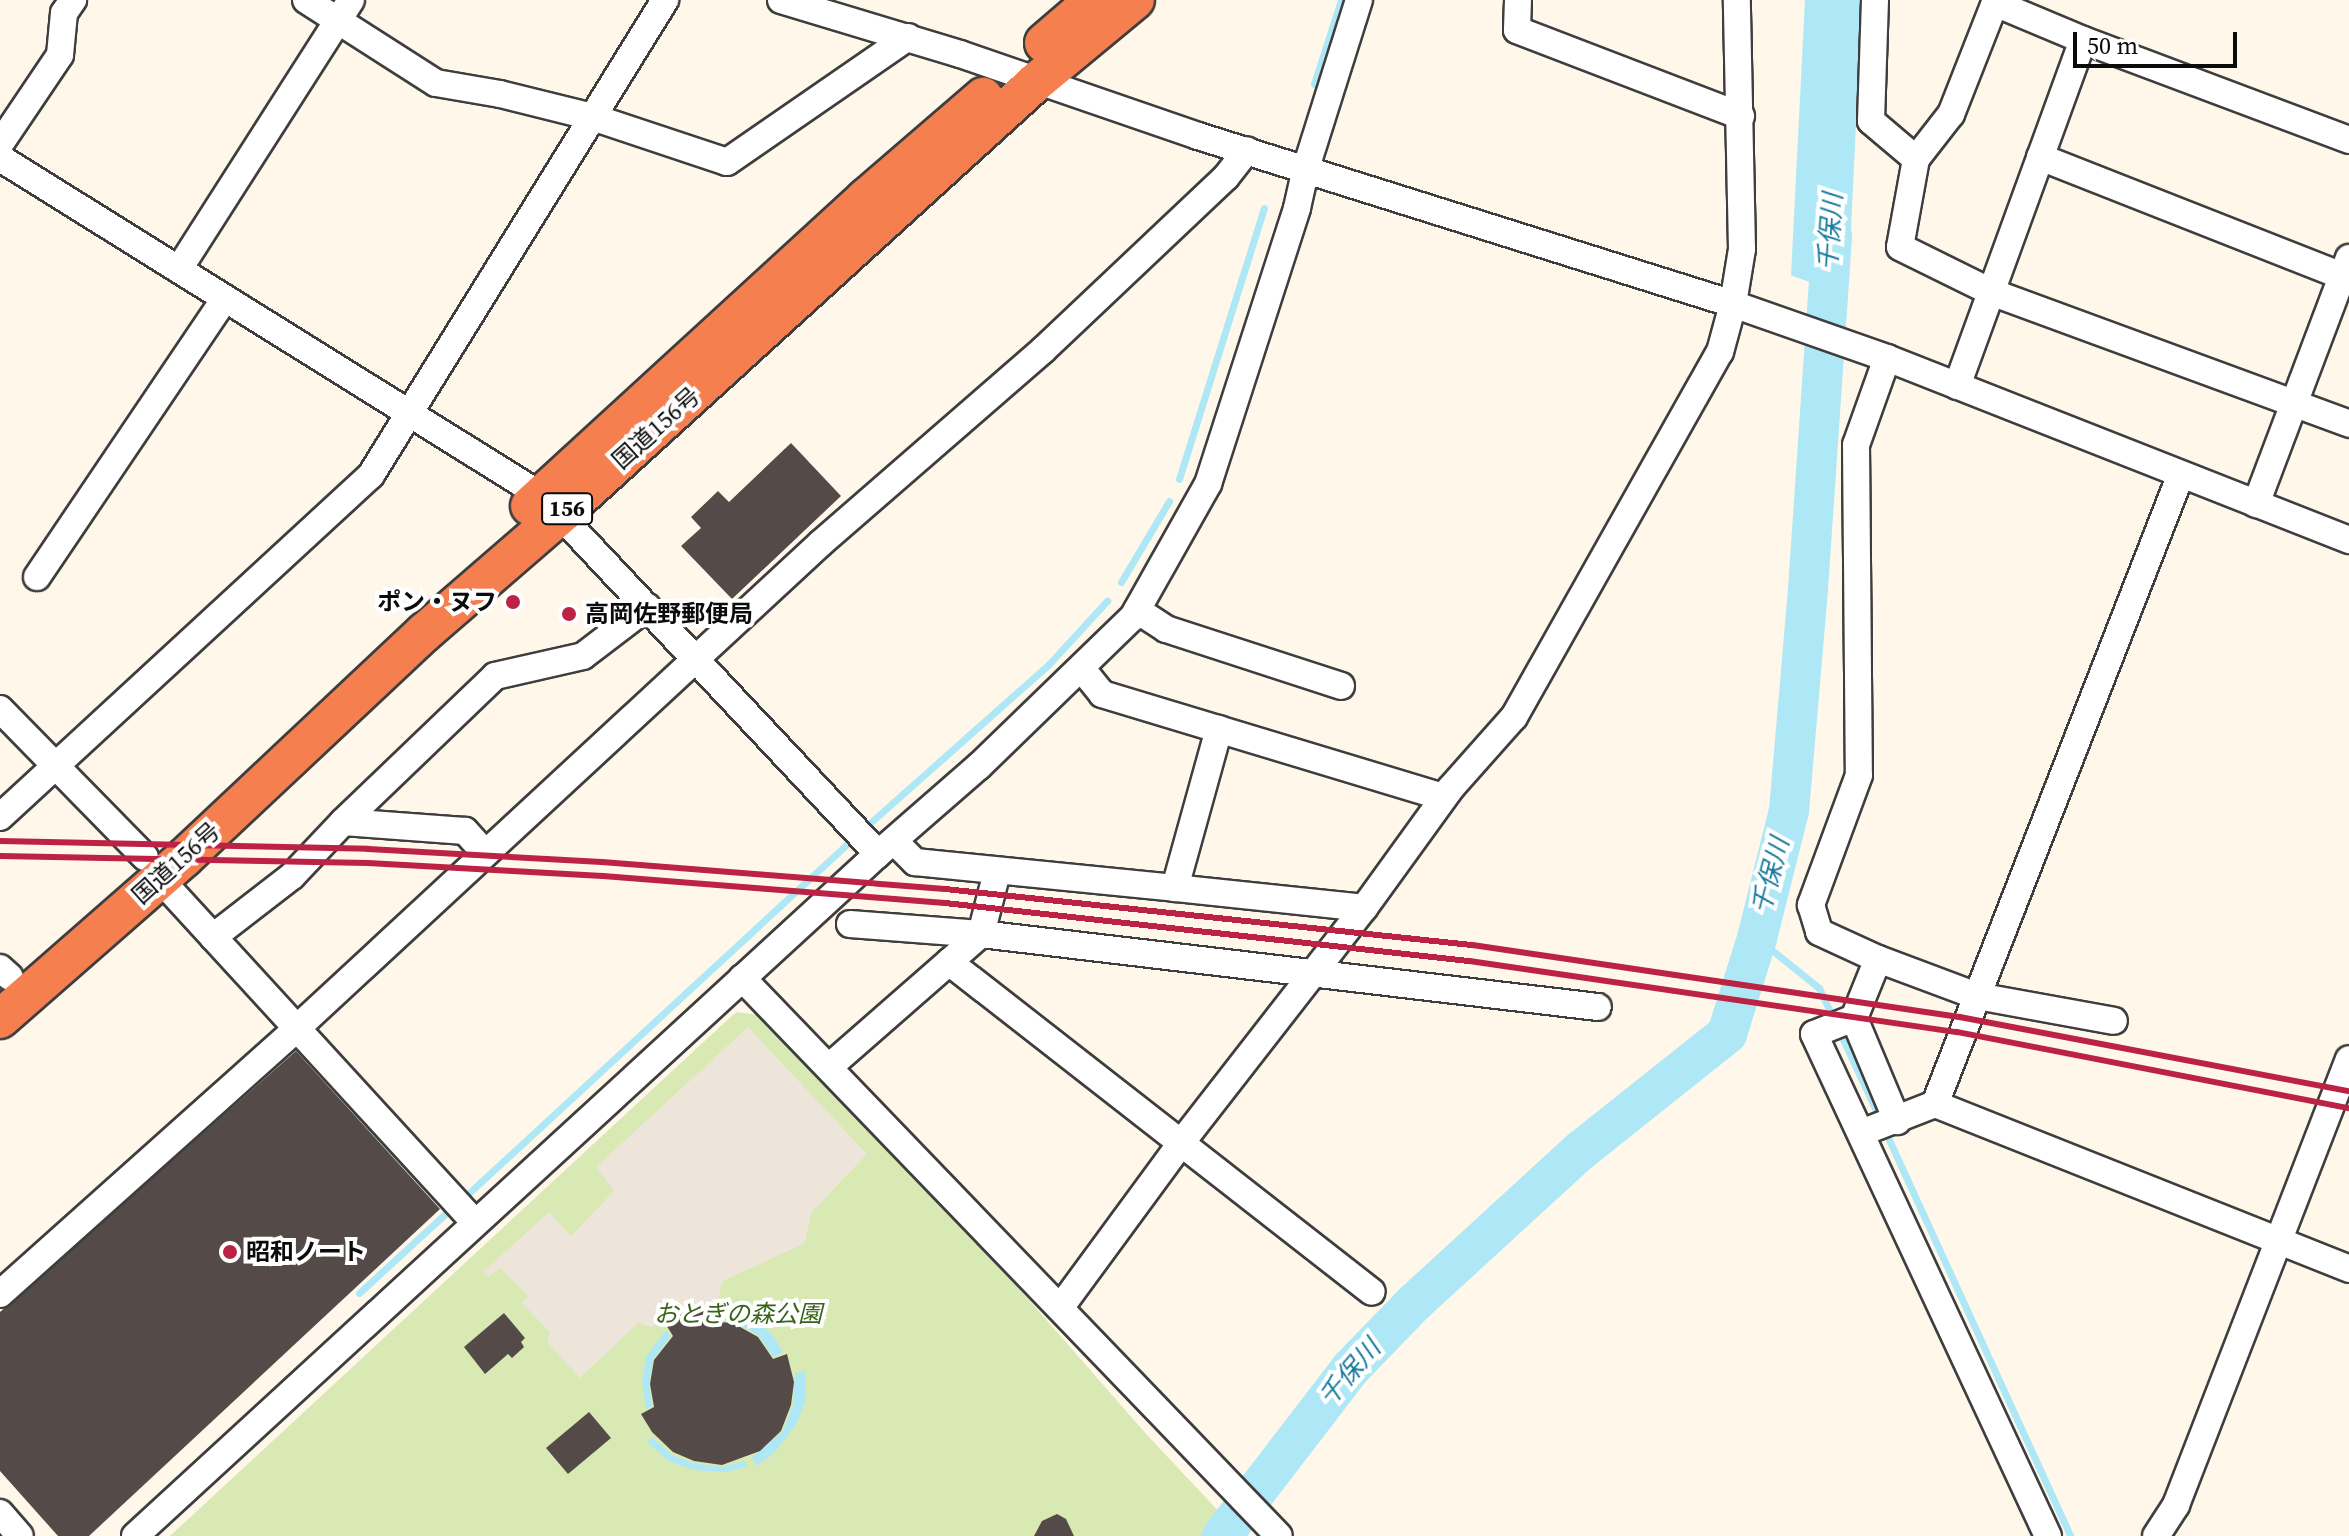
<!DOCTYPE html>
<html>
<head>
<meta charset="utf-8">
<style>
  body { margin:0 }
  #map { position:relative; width:2349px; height:1536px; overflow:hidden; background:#fff7e9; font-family:"Source Serif 4","Noto Sans JP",serif }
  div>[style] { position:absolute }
  .green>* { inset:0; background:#d8e9b3 }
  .plaza>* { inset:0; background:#ede5da }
  .water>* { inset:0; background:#aee8f7 }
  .pier>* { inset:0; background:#fff7e9 }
  .stream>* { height:7px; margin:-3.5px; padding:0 3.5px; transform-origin:3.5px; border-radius:3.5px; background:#aee8f7 }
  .river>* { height:40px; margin:-20px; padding:0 20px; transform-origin:20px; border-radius:20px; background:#aee8f7 }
  .building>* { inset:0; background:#544a47 }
  .roads { filter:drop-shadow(2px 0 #3e3e3e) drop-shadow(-2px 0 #3e3e3e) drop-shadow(0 2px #3e3e3e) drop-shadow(0 -2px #3e3e3e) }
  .minor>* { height:26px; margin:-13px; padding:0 13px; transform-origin:13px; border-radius:13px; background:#fff }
  .highway>* { height:38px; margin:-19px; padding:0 19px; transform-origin:19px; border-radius:19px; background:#f67f50 }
  .rail>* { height:6px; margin:-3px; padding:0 3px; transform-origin:3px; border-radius:3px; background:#bc2244 }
  .dots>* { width:22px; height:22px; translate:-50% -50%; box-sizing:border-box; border:4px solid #fff; border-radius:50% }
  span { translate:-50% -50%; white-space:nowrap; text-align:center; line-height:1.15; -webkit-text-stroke:8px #fff; paint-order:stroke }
  .shield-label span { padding:2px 6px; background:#fff; border:2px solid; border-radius:6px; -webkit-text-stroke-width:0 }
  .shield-label { font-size:22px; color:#0b0b0b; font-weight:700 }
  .street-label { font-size:24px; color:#0b0b0b }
  .poi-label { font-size:24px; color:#0b0b0b; font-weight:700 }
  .right { translate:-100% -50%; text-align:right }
  .left { translate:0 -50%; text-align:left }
  .park-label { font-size:24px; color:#37631c; font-style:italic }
  .water-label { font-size:26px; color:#14799d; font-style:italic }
  .scale { position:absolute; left:2073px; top:32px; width:164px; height:36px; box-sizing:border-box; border:4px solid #0b0b0b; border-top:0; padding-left:10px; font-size:24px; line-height:28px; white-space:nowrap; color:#0b0b0b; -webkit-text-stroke:6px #fff; paint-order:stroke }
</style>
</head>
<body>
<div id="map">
  <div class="green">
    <i style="clip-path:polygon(736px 1012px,759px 1015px,1014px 1283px,1147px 1435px,1242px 1536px,170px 1536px)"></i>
  </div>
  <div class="plaza">
    <i style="clip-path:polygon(748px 1027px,867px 1154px,811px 1213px,805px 1243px,723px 1281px,716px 1307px,676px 1312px,652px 1327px,638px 1323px,580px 1378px,547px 1342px,550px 1332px,522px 1303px,528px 1296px,500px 1268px,489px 1277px,483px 1272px,549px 1212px,571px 1236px,614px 1191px,596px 1167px)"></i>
  </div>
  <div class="water">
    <i style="clip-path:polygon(1805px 0,1862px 0,1851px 229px,1843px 294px,1791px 276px)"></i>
    <i style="clip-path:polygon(718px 1309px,756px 1320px,773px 1335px,783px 1352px,773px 1357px,758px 1335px,733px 1321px,710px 1319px,710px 1310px)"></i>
    <i style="clip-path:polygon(666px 1330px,671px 1336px,653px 1360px,649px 1383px,652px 1406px,646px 1409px,642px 1381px,646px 1357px)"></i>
    <i style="clip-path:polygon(805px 1372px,805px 1402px,796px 1425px,773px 1454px,756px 1466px,752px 1457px,783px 1431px,793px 1405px,795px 1373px)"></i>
    <i style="clip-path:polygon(652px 1437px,672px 1455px,693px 1463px,722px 1467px,745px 1461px,747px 1466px,727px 1472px,694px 1470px,669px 1461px,647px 1442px)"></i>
    <i style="clip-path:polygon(1220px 1512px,1242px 1536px,1200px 1536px)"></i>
  </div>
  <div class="pier">
    <i style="clip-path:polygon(1787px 274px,1843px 294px,1847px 295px,1841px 298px,1789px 279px)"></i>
  </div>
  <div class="stream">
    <i style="left:1314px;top:84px;width:88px;rotate:-72.2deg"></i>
    <i style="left:1179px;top:479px;width:284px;rotate:-72.6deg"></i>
    <i style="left:1121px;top:582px;width:94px;rotate:-59.3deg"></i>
    <i style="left:870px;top:823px;width:239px;rotate:-41.6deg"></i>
    <i style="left:1049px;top:664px;width:86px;rotate:-47.4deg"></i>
    <i style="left:1757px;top:938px;width:80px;rotate:38.9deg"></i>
    <i style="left:1819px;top:988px;width:145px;rotate:65deg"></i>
    <i style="left:1885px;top:1131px;width:445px;rotate:65.4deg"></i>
    <i style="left:470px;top:1192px;width:512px;rotate:-42.7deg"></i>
    <i style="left:359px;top:1293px;width:117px;rotate:-42.6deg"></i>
  </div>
  <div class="river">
    <i style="left:1222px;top:1536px;width:212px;rotate:-52.5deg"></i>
    <i style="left:1351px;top:1368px;width:91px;rotate:-45.9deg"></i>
    <i style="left:1414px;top:1303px;width:225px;rotate:-42.5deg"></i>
    <i style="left:1580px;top:1151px;width:188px;rotate:-38.5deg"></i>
    <i style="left:1727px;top:1034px;width:101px;rotate:-72.6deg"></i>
    <i style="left:1757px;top:938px;width:131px;rotate:-75.9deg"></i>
    <i style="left:1789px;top:811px;width:223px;rotate:-85.1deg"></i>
    <i style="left:1808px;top:589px;width:354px;rotate:-86.1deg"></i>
  </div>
  <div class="building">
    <i style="clip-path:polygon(791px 443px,841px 496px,732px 599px,681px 546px,701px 528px,691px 517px,718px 491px,729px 502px)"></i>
    <i style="clip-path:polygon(296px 1051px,440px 1209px,89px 1536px,58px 1536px,0 1471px,0 1312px)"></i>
    <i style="clip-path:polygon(707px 1307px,706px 1321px,733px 1323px,758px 1337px,773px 1359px,787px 1354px,794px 1382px,791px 1405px,781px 1431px,760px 1451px,722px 1465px,694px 1461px,673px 1452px,652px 1432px,641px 1414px,654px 1407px,650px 1384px,654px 1360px,673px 1336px,665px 1323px,681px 1312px)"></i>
    <i style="clip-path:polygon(504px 1313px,525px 1338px,521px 1342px,524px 1347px,512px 1358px,508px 1354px,485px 1374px,464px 1347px)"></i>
    <i style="clip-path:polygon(589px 1412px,611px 1438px,568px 1474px,546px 1448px)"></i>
    <i style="clip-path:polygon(1057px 1514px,1066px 1519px,1074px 1536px,1034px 1536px,1042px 1521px)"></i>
  </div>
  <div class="roads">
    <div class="minor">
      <i style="left:306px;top:0;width:154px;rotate:32.6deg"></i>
      <i style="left:436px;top:83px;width:65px;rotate:9.8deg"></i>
      <i style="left:500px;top:94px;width:95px;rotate:14deg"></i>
      <i style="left:592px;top:117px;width:142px;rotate:18.4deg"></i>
      <i style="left:727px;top:162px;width:220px;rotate:-34.6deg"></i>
      <i style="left:781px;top:0;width:187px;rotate:16.8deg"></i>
      <i style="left:960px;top:54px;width:252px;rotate:19deg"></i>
      <i style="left:1198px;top:136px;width:561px;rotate:17.43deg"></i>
      <i style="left:1733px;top:304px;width:163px;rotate:19.3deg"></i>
      <i style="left:1887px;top:358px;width:497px;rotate:21.5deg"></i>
      <i style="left:1518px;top:0;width:30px;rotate:92deg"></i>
      <i style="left:1517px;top:30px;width:240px;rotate:21deg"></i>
      <i style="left:1875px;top:0;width:121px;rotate:91.9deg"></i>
      <i style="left:1871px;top:121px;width:59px;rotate:40.2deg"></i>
      <i style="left:1996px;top:0;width:123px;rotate:111.5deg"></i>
      <i style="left:1951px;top:114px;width:57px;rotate:127.9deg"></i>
      <i style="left:1916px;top:159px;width:89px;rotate:100.3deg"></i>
      <i style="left:1900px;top:247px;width:102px;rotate:26.3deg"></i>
      <i style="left:1991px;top:292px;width:382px;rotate:20.2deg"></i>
      <i style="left:1995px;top:3px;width:95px;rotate:22.8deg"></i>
      <i style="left:2083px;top:40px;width:284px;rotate:20.6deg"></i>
      <i style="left:0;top:144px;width:107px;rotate:-56deg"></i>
      <i style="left:60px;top:55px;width:42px;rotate:-84.6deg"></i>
      <i style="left:64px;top:13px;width:16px;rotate:-55deg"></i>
      <i style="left:2040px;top:157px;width:332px;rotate:21.5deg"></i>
      <i style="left:0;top:158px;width:639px;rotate:31.95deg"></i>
      <i style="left:542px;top:496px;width:491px;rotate:46.8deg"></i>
      <i style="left:179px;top:269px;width:319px;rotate:-57.4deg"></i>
      <i style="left:1887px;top:358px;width:92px;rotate:109.6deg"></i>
      <i style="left:1856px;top:445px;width:330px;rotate:89.5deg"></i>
      <i style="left:1859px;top:775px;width:139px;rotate:110.3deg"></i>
      <i style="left:1811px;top:905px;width:28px;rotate:73deg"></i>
      <i style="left:1819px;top:932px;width:65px;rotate:24.6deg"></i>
      <i style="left:1878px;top:959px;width:106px;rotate:20.5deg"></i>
      <i style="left:1977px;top:996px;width:139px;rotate:10.3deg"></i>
      <i style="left:1957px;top:386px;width:368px;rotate:-70deg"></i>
      <i style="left:2256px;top:504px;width:263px;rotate:-69.3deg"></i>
      <i style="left:37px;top:577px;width:336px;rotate:-56deg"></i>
      <i style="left:1137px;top:610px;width:35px;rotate:33deg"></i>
      <i style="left:1166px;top:629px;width:184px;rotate:18deg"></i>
      <i style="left:1082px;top:669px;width:32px;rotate:51deg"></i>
      <i style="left:1102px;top:694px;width:357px;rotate:16.8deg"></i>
      <i style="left:0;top:709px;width:207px;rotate:45.6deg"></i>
      <i style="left:1219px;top:729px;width:165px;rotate:105.5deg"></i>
      <i style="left:1175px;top:888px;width:190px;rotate:6deg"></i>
      <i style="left:0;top:817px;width:505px;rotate:-42.67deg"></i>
      <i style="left:371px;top:475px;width:559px;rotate:-58.24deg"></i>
      <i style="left:894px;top:841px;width:30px;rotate:45deg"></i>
      <i style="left:915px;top:862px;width:261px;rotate:5.7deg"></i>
      <i style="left:485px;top:853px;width:30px;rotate:-132deg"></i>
      <i style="left:465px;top:831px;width:122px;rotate:-175.8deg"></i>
      <i style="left:343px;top:822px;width:211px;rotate:-43.8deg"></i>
      <i style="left:495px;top:676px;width:90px;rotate:-12.8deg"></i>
      <i style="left:583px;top:656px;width:81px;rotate:-37.4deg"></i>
      <i style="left:160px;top:879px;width:466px;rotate:47.5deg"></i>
      <i style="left:850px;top:924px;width:131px;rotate:4.4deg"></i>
      <i style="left:981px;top:934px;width:64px;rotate:-75.5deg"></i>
      <i style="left:213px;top:937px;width:100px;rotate:-37.7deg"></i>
      <i style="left:292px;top:876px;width:74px;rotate:-46.6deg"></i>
      <i style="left:1878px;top:959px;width:64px;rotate:112.1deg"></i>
      <i style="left:1854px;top:1018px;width:43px;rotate:158.2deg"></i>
      <i style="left:1814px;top:1034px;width:554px;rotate:65.01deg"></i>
      <i style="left:949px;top:962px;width:536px;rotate:37.96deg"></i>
      <i style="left:0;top:968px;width:13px;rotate:42deg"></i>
      <i style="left:742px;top:978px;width:774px;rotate:46.1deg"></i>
      <i style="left:1854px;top:1018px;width:112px;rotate:67.3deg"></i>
      <i style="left:829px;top:1067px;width:202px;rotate:-41.2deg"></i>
      <i style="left:981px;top:934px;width:621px;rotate:6.75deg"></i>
      <i style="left:1935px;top:1104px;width:446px;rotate:21.7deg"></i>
      <i style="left:1861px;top:1133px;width:79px;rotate:-21.4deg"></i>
      <i style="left:1935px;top:1104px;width:676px;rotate:-68.67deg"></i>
      <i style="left:0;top:1294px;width:397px;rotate:-41.8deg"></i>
      <i style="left:296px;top:1029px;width:715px;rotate:-42.79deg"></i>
      <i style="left:821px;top:543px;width:294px;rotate:-41deg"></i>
      <i style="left:1043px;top:350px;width:252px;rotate:-43.4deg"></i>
      <i style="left:1226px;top:177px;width:34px;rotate:-52deg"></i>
      <i style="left:1060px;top:1308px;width:205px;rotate:-53.7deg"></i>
      <i style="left:1181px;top:1143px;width:298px;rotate:-52.1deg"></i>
      <i style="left:1364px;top:908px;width:147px;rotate:-54.1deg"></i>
      <i style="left:1450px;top:789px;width:96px;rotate:-48.4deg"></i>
      <i style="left:1514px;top:717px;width:419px;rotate:-60.6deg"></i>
      <i style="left:1720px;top:352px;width:50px;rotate:-74.8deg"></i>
      <i style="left:1733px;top:304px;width:56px;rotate:-80.7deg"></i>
      <i style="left:1742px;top:249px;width:249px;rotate:-91.2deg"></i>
      <i style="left:0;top:1513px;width:30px;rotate:49deg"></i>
      <i style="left:135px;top:1536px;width:1009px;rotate:-42.55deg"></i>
      <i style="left:878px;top:854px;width:134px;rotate:-41.1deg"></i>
      <i style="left:979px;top:766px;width:214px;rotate:-44.1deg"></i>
      <i style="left:1133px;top:617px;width:153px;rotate:-60.6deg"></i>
      <i style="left:1208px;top:484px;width:290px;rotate:-72.1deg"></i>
      <i style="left:1297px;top:208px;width:41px;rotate:-77.3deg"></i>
      <i style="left:1306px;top:168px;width:176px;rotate:-72.5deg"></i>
      <i style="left:2156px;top:1536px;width:37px;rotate:-57deg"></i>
      <i style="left:2176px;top:1505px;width:478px;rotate:-68.8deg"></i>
    </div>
    <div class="highway">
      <i style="left:1044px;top:43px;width:66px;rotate:-40.7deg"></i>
      <i style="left:530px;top:506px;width:456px;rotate:-42.5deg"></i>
      <i style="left:866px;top:198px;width:155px;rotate:-40.8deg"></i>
      <i style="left:0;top:1019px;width:244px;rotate:-41.2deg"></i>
      <i style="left:184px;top:858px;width:330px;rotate:-43.2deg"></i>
      <i style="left:425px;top:632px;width:179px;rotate:-40.9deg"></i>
      <i style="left:560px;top:515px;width:645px;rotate:-42.3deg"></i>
      <i style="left:1037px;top:81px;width:127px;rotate:-39.6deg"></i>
    </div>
  </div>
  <div class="rail">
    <i style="left:0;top:841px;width:368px;rotate:1.2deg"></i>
    <i style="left:368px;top:849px;width:234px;rotate:3.2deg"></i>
    <i style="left:602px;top:862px;width:344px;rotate:4.5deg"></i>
    <i style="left:945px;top:889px;width:530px;rotate:6.07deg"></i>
    <i style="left:1472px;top:945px;width:493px;rotate:8.4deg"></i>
    <i style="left:1960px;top:1017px;width:396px;rotate:10.8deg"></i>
    <i style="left:0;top:856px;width:368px;rotate:1.1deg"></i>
    <i style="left:368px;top:863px;width:235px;rotate:3.2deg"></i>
    <i style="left:603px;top:876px;width:343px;rotate:4.5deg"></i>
    <i style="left:945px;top:903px;width:527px;rotate:6.32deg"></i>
    <i style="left:1469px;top:961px;width:493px;rotate:8.3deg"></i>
    <i style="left:1957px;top:1032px;width:399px;rotate:11deg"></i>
  </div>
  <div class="dots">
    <i style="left:513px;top:602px;background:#bc2244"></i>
    <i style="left:569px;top:614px;background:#bc2244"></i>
    <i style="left:230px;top:1252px;background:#bc2244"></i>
  </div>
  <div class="shield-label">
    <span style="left:567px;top:509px">156</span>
  </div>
  <div class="street-label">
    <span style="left:656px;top:428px;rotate:-42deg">国道156号</span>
    <span style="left:176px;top:863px;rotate:-42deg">国道156号</span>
  </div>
  <div class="poi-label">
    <span class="right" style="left:497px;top:602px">ポン・ヌフ</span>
    <span class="left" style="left:585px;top:614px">高岡佐野郵便局</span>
    <span class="left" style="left:246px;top:1252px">昭和ノート</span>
  </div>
  <div class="park-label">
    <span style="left:738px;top:1314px">おとぎの森公園</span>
  </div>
  <div class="water-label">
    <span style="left:1831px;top:232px;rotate:-86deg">千保川</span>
    <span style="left:1771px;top:876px;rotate:-75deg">千保川</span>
    <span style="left:1350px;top:1373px;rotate:-49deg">千保川</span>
  </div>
  <div class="scale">50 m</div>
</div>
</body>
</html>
